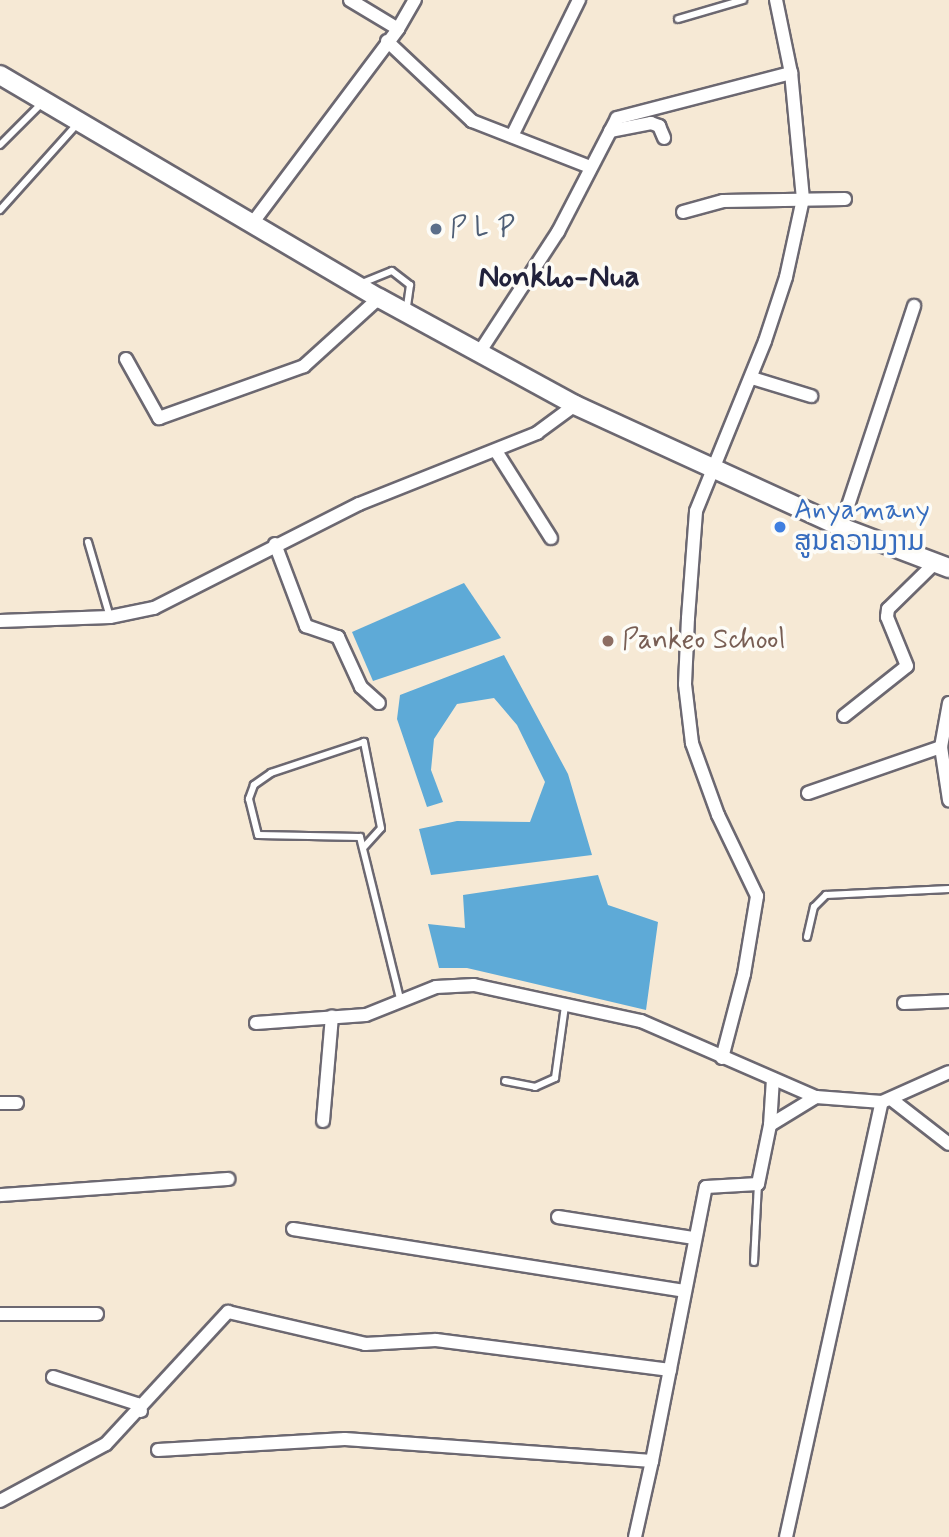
<!DOCTYPE html>
<html>
<head>
<meta charset="utf-8">
<style>
  body { margin:0 }
  #map { position:relative; width:949px; height:1537px; overflow:hidden; background:#f6e9d5; font-family:Mynerve,"Noto Sans Lao",sans-serif }
  div>[style] { position:absolute }
  .water>* { inset:0; background:#5eaad7 }
  .roads { filter:drop-shadow(2px 0 #6c6871) drop-shadow(-2px 0 #6c6871) drop-shadow(0 2px #6c6871) drop-shadow(0 -2px #6c6871) }
  .lane>* { height:6px; margin:-3px; padding:0 3px; transform-origin:3px; border-radius:3px; background:#fff }
  .street>* { height:12px; margin:-6px; padding:0 6px; transform-origin:6px; border-radius:6px; background:#fff }
  .secondary>* { height:18px; margin:-9px; padding:0 9px; transform-origin:9px; border-radius:9px; background:#fff }
  .dots>* { width:19px; height:19px; translate:-50% -50%; box-sizing:border-box; border:4px solid #fdfcf7; border-radius:50% }
  span { translate:-50% -50%; white-space:nowrap; text-align:center; line-height:1.15; -webkit-text-stroke:7px #fdfcf7; paint-order:stroke }
  .service-label { font-size:28px; color:#4e5e75 }
  .left { translate:0 -50%; text-align:left }
  .shop-label { font-size:28px; color:#366cbe }
  .education-label { font-size:28px; color:#785e54 }
  .quarter-label { font-size:32px; color:#22223b; font-weight:700 }
</style>
</head>
<body>
<div id="map">
  <div class="water">
    <i style="clip-path:polygon(464px 583px,501px 638px,373px 681px,352px 632px)"></i>
    <i style="clip-path:polygon(504px 655px,568px 774px,592px 855px,431px 875px,419px 829px,457px 821px,530px 822px,545px 782px,517px 725px,494px 698px,457px 704px,434px 739px,431px 770px,443px 802px,427px 807px,397px 719px,400px 695px)"></i>
    <i style="clip-path:polygon(598px 875px,608px 905px,658px 922px,646px 1010px,467px 968px,439px 968px,428px 924px,465px 928px,463px 895px)"></i>
  </div>
  <div class="roads">
    <div class="lane">
      <i style="left:678px;top:19px;width:68px;rotate:-16.3deg"></i>
      <i style="left:0;top:145px;width:62px;rotate:-45deg"></i>
      <i style="left:0;top:210px;width:118px;rotate:-48.1deg"></i>
      <i style="left:362px;top:283px;width:32px;rotate:-22deg"></i>
      <i style="left:392px;top:271px;width:23px;rotate:38deg"></i>
      <i style="left:410px;top:285px;width:27px;rotate:98deg"></i>
      <i style="left:88px;top:542px;width:78px;rotate:73.7deg"></i>
      <i style="left:364px;top:847px;width:25px;rotate:-48deg"></i>
      <i style="left:381px;top:828px;width:88px;rotate:-101.2deg"></i>
      <i style="left:364px;top:742px;width:98px;rotate:161.6deg"></i>
      <i style="left:271px;top:773px;width:21px;rotate:145deg"></i>
      <i style="left:254px;top:785px;width:15px;rotate:110deg"></i>
      <i style="left:249px;top:799px;width:37px;rotate:76deg"></i>
      <i style="left:258px;top:835px;width:102px;rotate:1.1deg"></i>
      <i style="left:360px;top:837px;width:167px;rotate:76.1deg"></i>
      <i style="left:807px;top:937px;width:31px;rotate:-77deg"></i>
      <i style="left:814px;top:907px;width:17px;rotate:-45deg"></i>
      <i style="left:826px;top:895px;width:123px;rotate:-2.8deg"></i>
      <i style="left:505px;top:1081px;width:31px;rotate:11deg"></i>
      <i style="left:535px;top:1087px;width:22px;rotate:-24deg"></i>
      <i style="left:555px;top:1078px;width:73px;rotate:-82.1deg"></i>
      <i style="left:754px;top:1262px;width:78px;rotate:-87.1deg"></i>
    </div>
    <div class="street">
      <i style="left:350px;top:0;width:56px;rotate:31.1deg"></i>
      <i style="left:387px;top:41px;width:117px;rotate:43.3deg"></i>
      <i style="left:472px;top:121px;width:127px;rotate:21.3deg"></i>
      <i style="left:610px;top:131px;width:42px;rotate:-11deg"></i>
      <i style="left:651px;top:123px;width:9px;rotate:21deg"></i>
      <i style="left:659px;top:126px;width:13px;rotate:67deg"></i>
      <i style="left:512px;top:136px;width:152px;rotate:-63.8deg"></i>
      <i style="left:683px;top:212px;width:41px;rotate:-15.4deg"></i>
      <i style="left:723px;top:201px;width:122px;rotate:-0.9deg"></i>
      <i style="left:254px;top:221px;width:240px;rotate:-53.1deg"></i>
      <i style="left:398px;top:29px;width:34px;rotate:-60deg"></i>
      <i style="left:479px;top:353px;width:145px;rotate:-56.9deg"></i>
      <i style="left:558px;top:232px;width:128px;rotate:-62.6deg"></i>
      <i style="left:617px;top:118px;width:180px;rotate:-14.5deg"></i>
      <i style="left:126px;top:359px;width:68px;rotate:60.8deg"></i>
      <i style="left:159px;top:418px;width:154px;rotate:-19.7deg"></i>
      <i style="left:304px;top:366px;width:101px;rotate:-42.2deg"></i>
      <i style="left:752px;top:378px;width:62px;rotate:17deg"></i>
      <i style="left:496px;top:451px;width:103px;rotate:57.7deg"></i>
      <i style="left:841px;top:527px;width:233px;rotate:-71.7deg"></i>
      <i style="left:275px;top:544px;width:88px;rotate:69.3deg"></i>
      <i style="left:306px;top:626px;width:34px;rotate:19deg"></i>
      <i style="left:338px;top:637px;width:55px;rotate:65.3deg"></i>
      <i style="left:361px;top:687px;width:24px;rotate:42deg"></i>
      <i style="left:0;top:621px;width:110px;rotate:-2.1deg"></i>
      <i style="left:110px;top:617px;width:45px;rotate:-11.6deg"></i>
      <i style="left:154px;top:608px;width:230px;rotate:-26.9deg"></i>
      <i style="left:359px;top:504px;width:192px;rotate:-21.7deg"></i>
      <i style="left:537px;top:433px;width:47px;rotate:-36.4deg"></i>
      <i style="left:949px;top:703px;width:45px;rotate:100.3deg"></i>
      <i style="left:941px;top:747px;width:54px;rotate:81.4deg"></i>
      <i style="left:844px;top:716px;width:80px;rotate:-38.4deg"></i>
      <i style="left:907px;top:666px;width:53px;rotate:-112.2deg"></i>
      <i style="left:887px;top:617px;width:8px;rotate:-83deg"></i>
      <i style="left:888px;top:609px;width:66px;rotate:-44.4deg"></i>
      <i style="left:808px;top:793px;width:141px;rotate:-19.1deg"></i>
      <i style="left:904px;top:1003px;width:45px;rotate:-2.5deg"></i>
      <i style="left:256px;top:1023px;width:110px;rotate:-4.2deg"></i>
      <i style="left:366px;top:1015px;width:75px;rotate:-21.8deg"></i>
      <i style="left:436px;top:987px;width:38px;rotate:-3deg"></i>
      <i style="left:474px;top:985px;width:171px;rotate:12.2deg"></i>
      <i style="left:641px;top:1021px;width:191px;rotate:23.5deg"></i>
      <i style="left:816px;top:1097px;width:66px;rotate:4.3deg"></i>
      <i style="left:882px;top:1102px;width:73px;rotate:-24.1deg"></i>
      <i style="left:722px;top:1058px;width:87px;rotate:-75.3deg"></i>
      <i style="left:744px;top:974px;width:79px;rotate:-80.5deg"></i>
      <i style="left:757px;top:896px;width:90px;rotate:-115.7deg"></i>
      <i style="left:718px;top:815px;width:77px;rotate:-109.9deg"></i>
      <i style="left:692px;top:743px;width:59px;rotate:-96.8deg"></i>
      <i style="left:685px;top:684px;width:66px;rotate:-87.4deg"></i>
      <i style="left:688px;top:618px;width:107px;rotate:-85.7deg"></i>
      <i style="left:696px;top:511px;width:183px;rotate:-67.9deg"></i>
      <i style="left:765px;top:341px;width:67px;rotate:-71.8deg"></i>
      <i style="left:786px;top:277px;width:80px;rotate:-77.7deg"></i>
      <i style="left:803px;top:199px;width:127px;rotate:-95.4deg"></i>
      <i style="left:791px;top:73px;width:75px;rotate:-101.6deg"></i>
      <i style="left:891px;top:1099px;width:73px;rotate:37.8deg"></i>
      <i style="left:0;top:1103px;width:17px"></i>
      <i style="left:323px;top:1121px;width:105px;rotate:-85.1deg"></i>
      <i style="left:770px;top:1125px;width:46px;rotate:-86.3deg"></i>
      <i style="left:0;top:1195px;width:229px;rotate:-4deg"></i>
      <i style="left:558px;top:1217px;width:138px;rotate:8.8deg"></i>
      <i style="left:293px;top:1229px;width:396px;rotate:9deg"></i>
      <i style="left:0;top:1314px;width:97px"></i>
      <i style="left:53px;top:1377px;width:88px;rotate:17.8deg"></i>
      <i style="left:137px;top:1404px;width:8px;rotate:60deg"></i>
      <i style="left:158px;top:1450px;width:187px;rotate:-3.4deg"></i>
      <i style="left:345px;top:1439px;width:308px;rotate:4.1deg"></i>
      <i style="left:652px;top:1461px;width:279px;rotate:-78.9deg"></i>
      <i style="left:706px;top:1187px;width:52px;rotate:-3.3deg"></i>
      <i style="left:758px;top:1184px;width:60px;rotate:-78.5deg"></i>
      <i style="left:770px;top:1125px;width:54px;rotate:-31.3deg"></i>
      <i style="left:0;top:1501px;width:120px;rotate:-28.3deg"></i>
      <i style="left:106px;top:1444px;width:180px;rotate:-47.3deg"></i>
      <i style="left:228px;top:1312px;width:141px;rotate:13.1deg"></i>
      <i style="left:365px;top:1344px;width:71px;rotate:-3.2deg"></i>
      <i style="left:436px;top:1340px;width:236px;rotate:7.3deg"></i>
      <i style="left:635px;top:1537px;width:78px;rotate:-77.4deg"></i>
      <i style="left:786px;top:1537px;width:445px;rotate:-77.6deg"></i>
    </div>
    <div class="secondary">
      <i style="left:0;top:75px;width:440px;rotate:30.5deg"></i>
      <i style="left:379px;top:298px;width:223px;rotate:28.6deg"></i>
      <i style="left:575px;top:405px;width:293px;rotate:24.6deg"></i>
      <i style="left:841px;top:527px;width:116px;rotate:20.8deg"></i>
    </div>
  </div>
  <div class="dots">
    <i style="left:436px;top:229px;background:#5c6f8a"></i>
    <i style="left:780px;top:527px;background:#3f7fe0"></i>
    <i style="left:608px;top:641px;background:#8d6e63"></i>
  </div>
  <div class="service-label">
    <span class="left" style="left:450px;top:229px">P L P</span>
  </div>
  <div class="shop-label">
    <span class="left" style="left:794px;top:527px">Anyamany<br>ສູນຄວາມງາມ</span>
  </div>
  <div class="education-label">
    <span class="left" style="left:622px;top:641px">Pankeo School</span>
  </div>
  <div class="quarter-label">
    <span style="left:559px;top:277px">Nonkho-Nua</span>
  </div>
</div>
</body>
</html>
